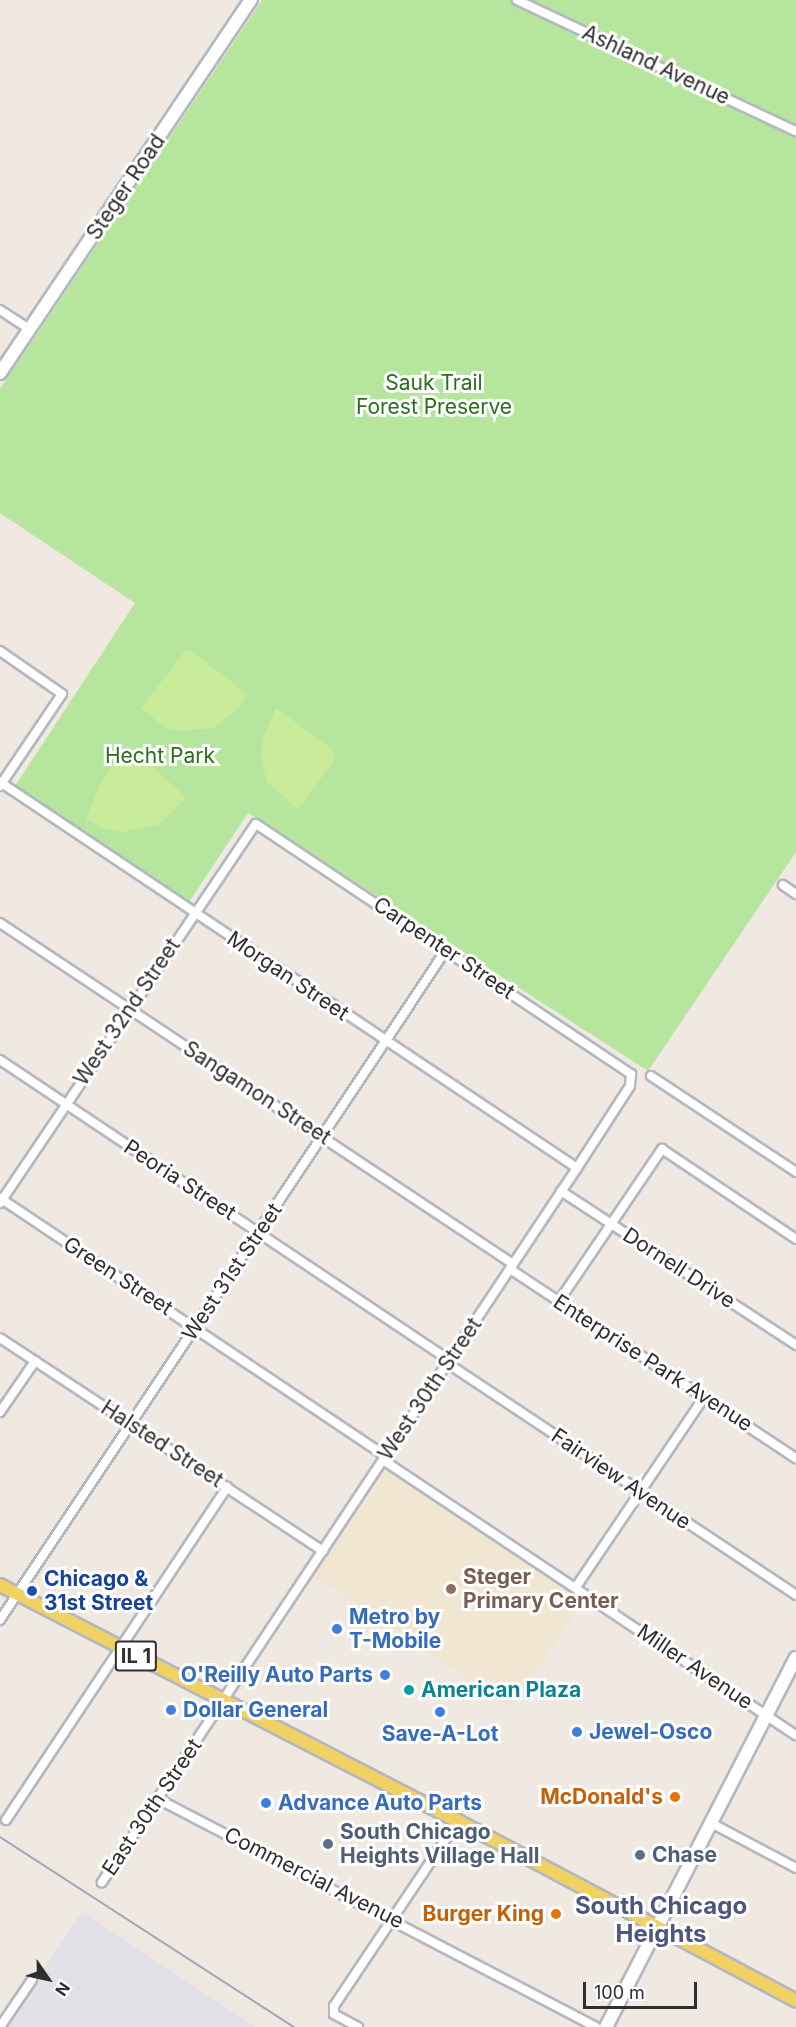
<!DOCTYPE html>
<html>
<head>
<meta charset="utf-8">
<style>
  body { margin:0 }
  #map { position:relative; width:796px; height:2027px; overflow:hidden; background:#efe9e1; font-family:Inter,sans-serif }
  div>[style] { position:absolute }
  .industrial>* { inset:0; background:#e3e1e8 }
  .education>* { inset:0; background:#f0e6d1 }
  .green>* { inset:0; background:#b6e59e }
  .pitch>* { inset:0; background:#c9ec9a }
  .roads { filter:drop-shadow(2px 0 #b4b7c1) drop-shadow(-2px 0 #b4b7c1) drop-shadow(0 2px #b4b7c1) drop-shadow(0 -2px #b4b7c1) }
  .street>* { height:8px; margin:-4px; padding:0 4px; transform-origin:4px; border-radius:4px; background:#fff }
  .secondary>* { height:12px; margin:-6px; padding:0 6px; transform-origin:6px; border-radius:6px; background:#fff }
  .primary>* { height:12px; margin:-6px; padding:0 6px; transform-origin:6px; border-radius:6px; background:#f2d163 }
  .rail>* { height:2px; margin:-1px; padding:0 1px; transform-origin:1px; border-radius:1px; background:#a3a6b8 }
  .dots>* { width:16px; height:16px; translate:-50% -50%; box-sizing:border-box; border:3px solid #fff; border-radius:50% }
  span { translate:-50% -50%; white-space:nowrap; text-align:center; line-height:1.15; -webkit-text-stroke:6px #fff; paint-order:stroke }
  .shield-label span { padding:2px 4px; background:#fff; border:2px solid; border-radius:4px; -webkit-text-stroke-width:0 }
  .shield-label { font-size:20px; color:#2e2e2e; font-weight:700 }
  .street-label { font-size:21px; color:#2e2e2e }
  .park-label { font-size:21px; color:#2c6e1b }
  .education-label { font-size:21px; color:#785e54; font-weight:700 }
  .left { translate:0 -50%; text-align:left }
  .transit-label { font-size:21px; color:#164399; font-weight:700 }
  .shop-label { font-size:21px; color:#366cbe; font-weight:700 }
  .right { translate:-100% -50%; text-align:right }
  .culture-label { font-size:21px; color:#0d838f; font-weight:700 }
  .food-label { font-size:21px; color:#c56008; font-weight:700 }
  .service-label { font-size:21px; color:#4e5e75; font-weight:700 }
  .quarter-label { font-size:24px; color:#4d5680; font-weight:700 }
  .north { position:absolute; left:18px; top:1949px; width:60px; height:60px; -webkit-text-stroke:4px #fff; paint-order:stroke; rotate:124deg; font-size:16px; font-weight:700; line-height:24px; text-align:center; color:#2e2e2e }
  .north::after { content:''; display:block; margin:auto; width:21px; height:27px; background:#2e2e2e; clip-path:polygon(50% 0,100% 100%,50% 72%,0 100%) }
  .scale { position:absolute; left:583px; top:1982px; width:114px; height:27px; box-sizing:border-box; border:3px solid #2e2e2e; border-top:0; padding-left:8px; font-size:18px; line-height:21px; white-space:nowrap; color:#2e2e2e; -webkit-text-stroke:4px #fff; paint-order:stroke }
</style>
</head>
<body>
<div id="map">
  <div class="industrial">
    <i style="clip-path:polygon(82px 1911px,256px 2027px,4px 2027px)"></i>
  </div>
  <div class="education">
    <i style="clip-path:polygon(387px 1468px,584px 1600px,511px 1708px,314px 1576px)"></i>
  </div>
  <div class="green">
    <i style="clip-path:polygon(262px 0,796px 0,796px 852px,648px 1071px,248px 813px,189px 902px,15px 786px,135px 603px,0 513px,0 389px)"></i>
  </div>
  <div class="pitch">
    <i style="clip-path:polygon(190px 650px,247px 694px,236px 711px,213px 728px,180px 731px,164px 727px,141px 708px,185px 651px)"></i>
    <i style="clip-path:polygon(276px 708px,333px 750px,335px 759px,298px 810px,267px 781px,261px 759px,263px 739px)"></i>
    <i style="clip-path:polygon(130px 752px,152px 766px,186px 798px,160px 824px,122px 832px,103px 828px,86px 819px,101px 782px,121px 755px)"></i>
  </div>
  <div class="roads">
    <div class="street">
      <i style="left:517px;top:0;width:308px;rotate:25.2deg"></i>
      <i style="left:0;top:310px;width:35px;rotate:33deg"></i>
      <i style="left:0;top:651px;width:75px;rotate:34.7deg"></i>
      <i style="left:62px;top:694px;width:111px;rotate:124deg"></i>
      <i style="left:0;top:782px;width:694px;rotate:33.78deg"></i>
      <i style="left:783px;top:885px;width:16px;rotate:35deg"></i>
      <i style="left:0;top:923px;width:616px;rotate:33.61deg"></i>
      <i style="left:0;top:1060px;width:540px;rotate:33.75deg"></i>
      <i style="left:651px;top:1076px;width:174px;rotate:33.5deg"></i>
      <i style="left:561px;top:1191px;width:281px;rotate:33.2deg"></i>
      <i style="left:0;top:1198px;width:464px;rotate:33.8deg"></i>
      <i style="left:0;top:1203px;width:457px;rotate:-56deg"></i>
      <i style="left:256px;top:824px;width:451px;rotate:33.7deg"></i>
      <i style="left:631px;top:1074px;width:12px;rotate:95deg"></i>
      <i style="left:630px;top:1086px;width:98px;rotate:122.9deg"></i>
      <i style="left:577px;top:1168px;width:858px;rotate:123.63deg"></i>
      <i style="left:510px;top:1269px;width:343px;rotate:33.5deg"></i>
      <i style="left:559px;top:1301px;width:184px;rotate:-55.9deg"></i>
      <i style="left:662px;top:1149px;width:161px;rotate:33.9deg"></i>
      <i style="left:0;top:1338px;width:387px;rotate:33.4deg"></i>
      <i style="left:447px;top:1363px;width:419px;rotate:33.6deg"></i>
      <i style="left:0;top:1412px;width:62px;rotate:-55.5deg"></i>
      <i style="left:383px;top:1460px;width:496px;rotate:33.7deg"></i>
      <i style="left:576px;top:1587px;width:229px;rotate:-56deg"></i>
      <i style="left:0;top:1620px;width:805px;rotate:-56.35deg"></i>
      <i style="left:158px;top:1799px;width:494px;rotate:27.5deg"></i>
      <i style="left:6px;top:1820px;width:400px;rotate:-56.4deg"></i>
      <i style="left:713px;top:1824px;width:94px;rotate:27.9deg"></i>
      <i style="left:0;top:2027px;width:57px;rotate:-55.8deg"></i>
      <i style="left:358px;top:2027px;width:27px;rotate:-152deg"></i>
      <i style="left:334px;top:2014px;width:8px;rotate:-90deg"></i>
      <i style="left:334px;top:2006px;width:223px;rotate:-56.2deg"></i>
    </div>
    <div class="secondary">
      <i style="left:0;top:373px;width:450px;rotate:-56.1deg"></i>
      <i style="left:606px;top:2027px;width:415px;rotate:-62.8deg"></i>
    </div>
    <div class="primary">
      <i style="left:0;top:1585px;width:515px;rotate:27.26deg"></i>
      <i style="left:458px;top:1821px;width:383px;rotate:28deg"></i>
    </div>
  </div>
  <div class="rail">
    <i style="left:0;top:1837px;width:350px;rotate:32.9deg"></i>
  </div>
  <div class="dots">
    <i style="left:451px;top:1589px;background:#8d6e63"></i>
    <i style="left:32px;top:1591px;background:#1a4fb4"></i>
    <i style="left:337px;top:1629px;background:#3f7fe0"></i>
    <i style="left:385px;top:1675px;background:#3f7fe0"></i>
    <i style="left:409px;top:1690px;background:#0f9aa8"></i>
    <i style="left:171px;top:1710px;background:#3f7fe0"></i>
    <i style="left:440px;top:1712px;background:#3f7fe0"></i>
    <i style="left:577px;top:1732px;background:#3f7fe0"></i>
    <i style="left:675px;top:1797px;background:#e8710a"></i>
    <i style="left:266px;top:1803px;background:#3f7fe0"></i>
    <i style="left:328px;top:1844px;background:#5c6f8a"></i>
    <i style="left:640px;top:1855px;background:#5c6f8a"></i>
    <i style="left:556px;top:1914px;background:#e8710a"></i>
  </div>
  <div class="shield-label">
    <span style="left:136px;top:1656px">IL 1</span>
  </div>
  <div class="street-label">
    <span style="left:656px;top:65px;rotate:25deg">Ashland Avenue</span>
    <span style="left:126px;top:187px;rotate:-56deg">Steger Road</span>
    <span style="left:444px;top:948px;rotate:34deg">Carpenter Street</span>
    <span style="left:288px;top:976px;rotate:34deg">Morgan Street</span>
    <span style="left:127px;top:1012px;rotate:-56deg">West 32nd Street</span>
    <span style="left:257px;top:1093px;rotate:33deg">Sangamon Street</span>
    <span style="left:180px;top:1180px;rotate:33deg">Peoria Street</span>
    <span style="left:679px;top:1268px;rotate:33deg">Dornell Drive</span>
    <span style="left:232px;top:1272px;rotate:-56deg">West 31st Street</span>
    <span style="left:118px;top:1276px;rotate:33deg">Green Street</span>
    <span style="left:653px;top:1363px;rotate:33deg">Enterprise Park Avenue</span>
    <span style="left:430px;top:1389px;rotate:-56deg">West 30th Street</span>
    <span style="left:162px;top:1444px;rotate:33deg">Halsted Street</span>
    <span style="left:621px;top:1479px;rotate:34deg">Fairview Avenue</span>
    <span style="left:695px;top:1667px;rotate:34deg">Miller Avenue</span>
    <span style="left:152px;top:1807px;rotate:-56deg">East 30th Street</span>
    <span style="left:314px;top:1878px;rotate:27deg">Commercial Avenue</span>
  </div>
  <div class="park-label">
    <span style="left:434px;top:395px">Sauk Trail<br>Forest Preserve</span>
    <span style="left:160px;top:756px">Hecht Park</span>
  </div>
  <div class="education-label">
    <span class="left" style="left:463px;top:1589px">Steger<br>Primary Center</span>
  </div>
  <div class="transit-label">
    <span class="left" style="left:44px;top:1591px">Chicago &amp;<br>31st Street</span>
  </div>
  <div class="shop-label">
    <span class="left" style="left:349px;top:1629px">Metro by<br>T-Mobile</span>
    <span class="right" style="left:373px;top:1675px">O'Reilly Auto Parts</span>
    <span class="left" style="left:183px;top:1710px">Dollar General</span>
    <span class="left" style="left:589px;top:1732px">Jewel-Osco</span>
    <span style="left:440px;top:1734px">Save-A-Lot</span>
    <span class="left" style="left:278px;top:1803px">Advance Auto Parts</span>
  </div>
  <div class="culture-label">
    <span class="left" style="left:421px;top:1690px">American Plaza</span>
  </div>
  <div class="food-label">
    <span class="right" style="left:663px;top:1797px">McDonald's</span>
    <span class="right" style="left:544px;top:1914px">Burger King</span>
  </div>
  <div class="service-label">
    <span class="left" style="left:340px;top:1844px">South Chicago<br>Heights Village Hall</span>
    <span class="left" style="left:652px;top:1855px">Chase</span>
  </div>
  <div class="quarter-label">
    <span style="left:661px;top:1920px">South Chicago<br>Heights</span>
  </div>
  <div class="north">N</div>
  <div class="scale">100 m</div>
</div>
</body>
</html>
